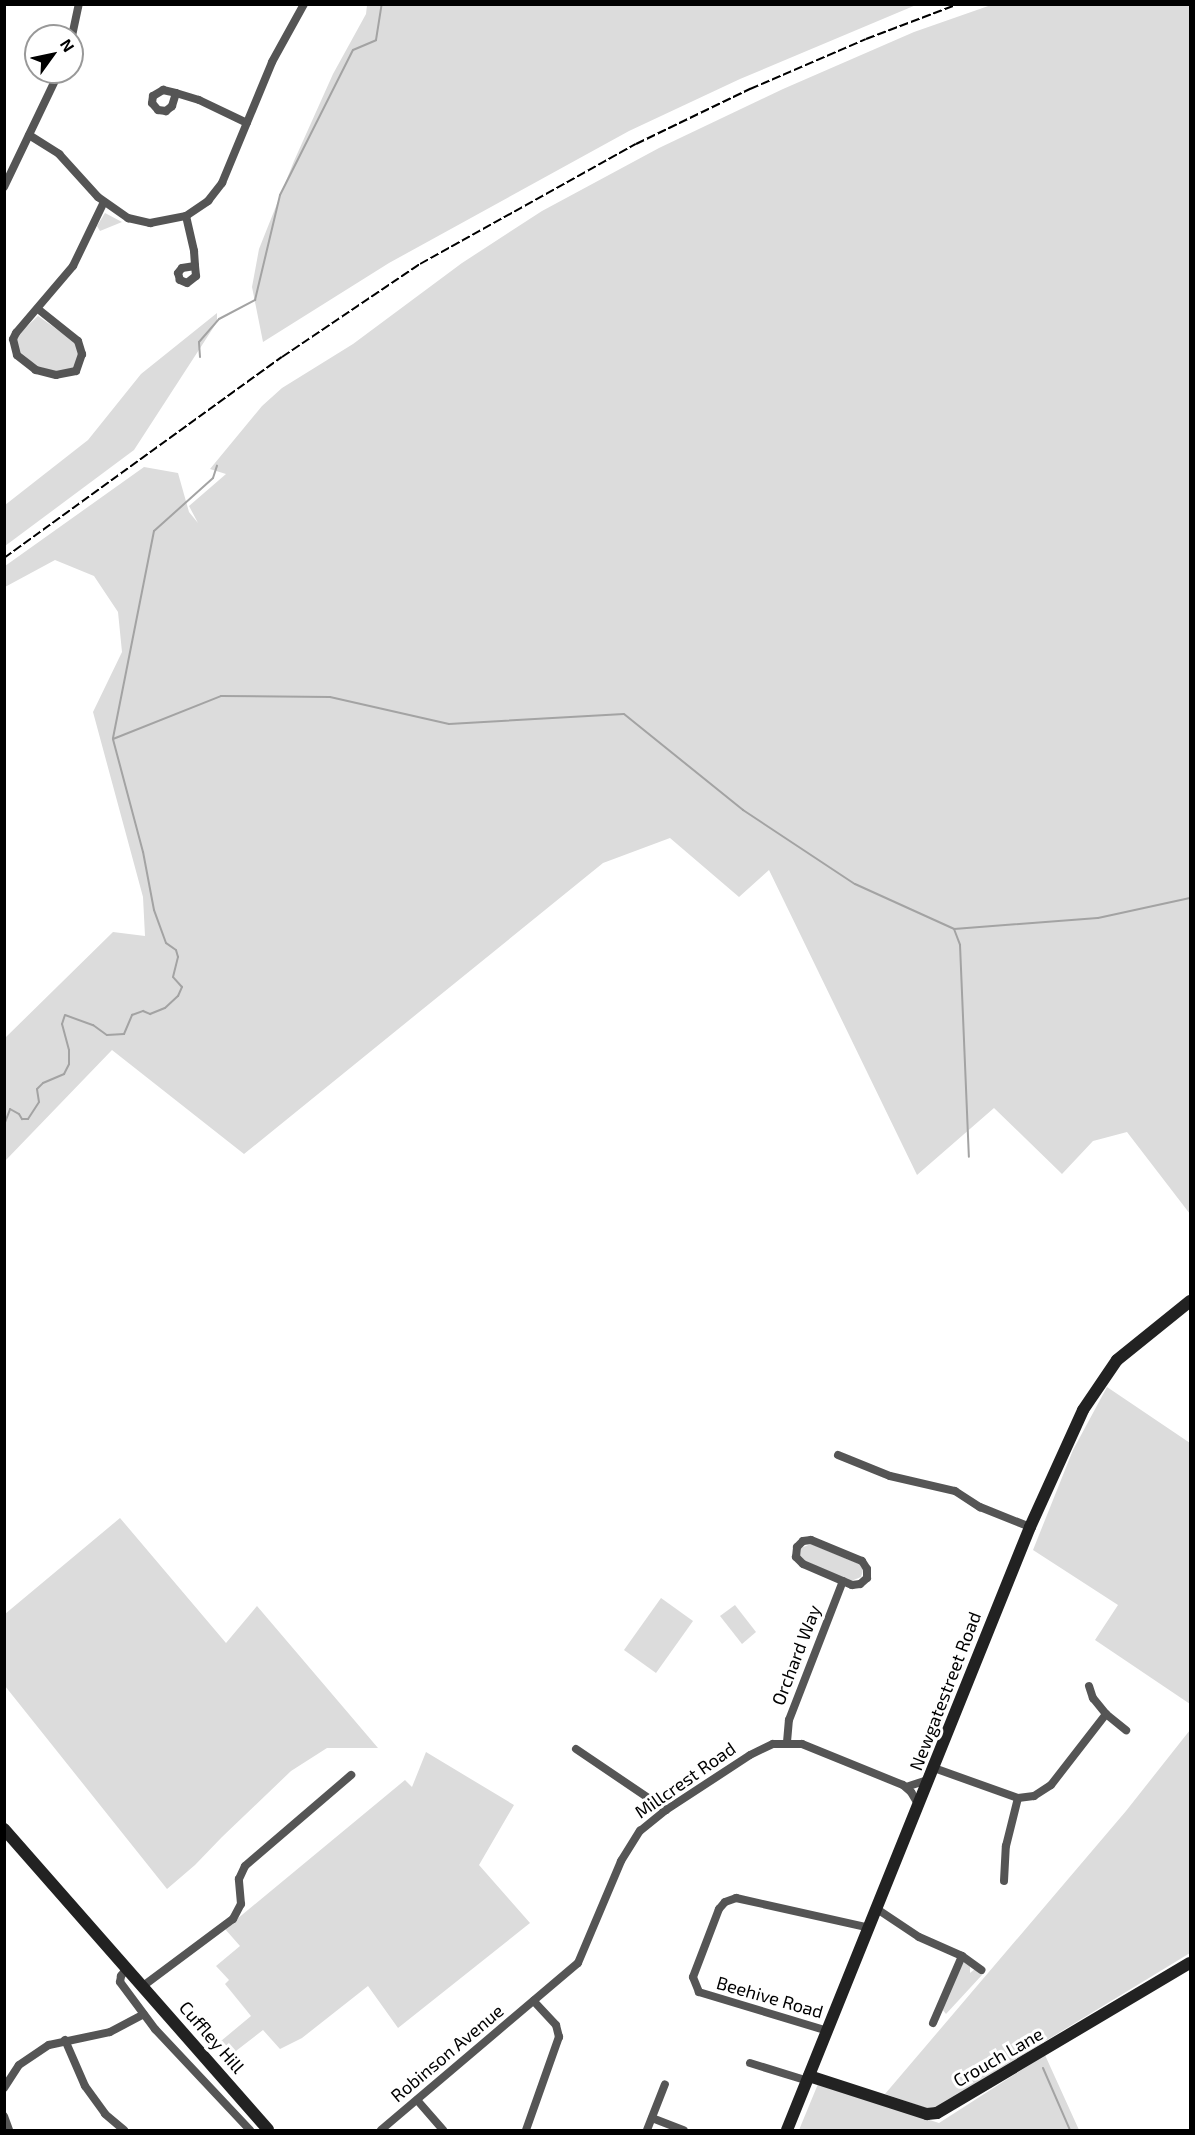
<!DOCTYPE html>
<html>
<head>
<meta charset="utf-8">
<style>
  body { margin:0 }
  #map { position:relative; width:1195px; height:2135px; overflow:hidden; background:#fff; font-family:"Exo 2",sans-serif }
  div>[style] { position:absolute }
  .green>* { inset:0; background:#dcdcdc }
  .stream>* { height:2px; margin:-1px; padding:0 1px; transform-origin:1px; border-radius:1px; background:#a3a3a3 }
  .street>* { height:8px; margin:-4px; padding:0 4px; transform-origin:4px; border-radius:4px; background:#555 }
  .secondary>* { height:12px; margin:-6px; padding:0 6px; transform-origin:6px; border-radius:6px; background:#222 }
  .rail>* { height:2px; margin-top:-1px; transform-origin:0; background:repeating-linear-gradient(90deg,#000 0 9px,transparent 0 12px) }
  span { translate:-50% -50%; white-space:nowrap; text-align:center; line-height:1.15; -webkit-text-stroke:6px #fff; paint-order:stroke }
  .street-label { font-size:18px; color:#000 }
  .frame { position:absolute; inset:0; border:6px solid #000; pointer-events:none }
  .north { position:absolute; left:24px; top:24px; width:60px; height:60px; box-sizing:border-box; background:#fff; border:2px solid #999; border-radius:50%; rotate:57deg; font-size:16px; font-weight:700; line-height:24px; text-align:center; color:#000 }
  .north::after { content:''; display:block; margin:auto; width:21px; height:27px; background:#000; clip-path:polygon(50% 0,100% 100%,50% 72%,0 100%) }
</style>
</head>
<body>
<div id="map">
  <div class="green">
    <i style="clip-path:polygon(994px 4px,1190px 5px,1190px 1214px,1127px 1132px,1093px 1141px,1062px 1174px,994px 1108px,917px 1175px,769px 870px,739px 897px,670px 838px,603px 863px,244px 1154px,112px 1050px,5px 1161px,5px 1038px,113px 932px,145px 936px,143px 897px,93px 712px,122px 652px,118px 612px,94px 576px,55px 560px,5px 587px,5px 566px,144px 467px,178px 473px,189px 512px,198px 523px,189px 506px,226px 474px,210px 469px,262px 406px,282px 388px,353px 344px,462px 263px,542px 211px,659px 148px,783px 89px,914px 32px)"></i>
    <i style="clip-path:polygon(367px 5px,367px 4px,916px 5px,740px 79px,629px 131px,389px 263px,263px 342px,252px 287px,259px 249px,294px 161px,333px 74px,366px 14px)"></i>
    <i style="clip-path:polygon(105px 213px,122px 222px,100px 231px,97px 226px)"></i>
    <i style="clip-path:polygon(217px 313px,217px 322px,134px 450px,5px 546px,5px 505px,88px 440px,141px 374px)"></i>
    <i style="clip-path:polygon(38px 316px,75px 342px,79px 355px,73px 369px,57px 372px,36px 366px,17px 349px,17px 336px)"></i>
    <i style="clip-path:polygon(1107px 1387px,1190px 1443px,1190px 1704px,1095px 1640px,1118px 1605px,1033px 1550px,1073px 1450px)"></i>
    <i style="clip-path:polygon(120px 1518px,226px 1643px,257px 1606px,378px 1748px,327px 1748px,291px 1771px,222px 1837px,195px 1865px,167px 1889px,5px 1686px,5px 1614px)"></i>
    <i style="clip-path:polygon(811px 1544px,859px 1564px,863px 1570px,861px 1577px,851px 1581px,805px 1561px,800px 1555px,801px 1548px)"></i>
    <i style="clip-path:polygon(661px 1598px,693px 1621px,656px 1673px,624px 1650px)"></i>
    <i style="clip-path:polygon(735px 1605px,756px 1632px,742px 1644px,720px 1616px)"></i>
    <i style="clip-path:polygon(1190px 1730px,1190px 1953px,932px 2110px,885px 2094px,1126px 1811px)"></i>
    <i style="clip-path:polygon(426px 1752px,514px 1805px,479px 1865px,530px 1923px,398px 2028px,368px 1986px,302px 2038px,280px 2049px,263px 2030px,232px 2054px,221px 2041px,251px 2016px,225px 1984px,229px 1980px,216px 1966px,240px 1946px,225px 1929px,405px 1780px,412px 1787px)"></i>
    <i style="clip-path:polygon(964px 1961px,970px 1966px,970px 1973px,975px 1969px,982px 1975px,946px 2014px,942px 2009px)"></i>
    <i style="clip-path:polygon(1045px 2055px,1079px 2130px,799px 2130px,818px 2084px,939px 2123px)"></i>
  </div>
  <div class="stream">
    <i style="left:200px;top:357px;width:15px;rotate:-94deg"></i>
    <i style="left:199px;top:342px;width:30px;rotate:-49deg"></i>
    <i style="left:219px;top:319px;width:41px;rotate:-27.8deg"></i>
    <i style="left:255px;top:300px;width:108px;rotate:-76.6deg"></i>
    <i style="left:280px;top:195px;width:162px;rotate:-63.3deg"></i>
    <i style="left:353px;top:50px;width:25px;rotate:-23deg"></i>
    <i style="left:376px;top:40px;width:36px;rotate:-81deg"></i>
    <i style="left:113px;top:738px;width:211px;rotate:-78.8deg"></i>
    <i style="left:154px;top:531px;width:79px;rotate:-41.9deg"></i>
    <i style="left:213px;top:478px;width:13px;rotate:-72deg"></i>
    <i style="left:954px;top:929px;width:17px;rotate:69deg"></i>
    <i style="left:960px;top:945px;width:212px;rotate:87.6deg"></i>
    <i style="left:4px;top:1125px;width:17px;rotate:-69deg"></i>
    <i style="left:10px;top:1109px;width:10px;rotate:29deg"></i>
    <i style="left:19px;top:1114px;width:6px;rotate:59deg"></i>
    <i style="left:22px;top:1119px;width:6px"></i>
    <i style="left:28px;top:1119px;width:20px;rotate:-57deg"></i>
    <i style="left:39px;top:1102px;width:13px;rotate:-99deg"></i>
    <i style="left:37px;top:1089px;width:8px;rotate:-45deg"></i>
    <i style="left:43px;top:1083px;width:23px;rotate:-23deg"></i>
    <i style="left:64px;top:1074px;width:11px;rotate:-63deg"></i>
    <i style="left:69px;top:1064px;width:14px;rotate:-90deg"></i>
    <i style="left:69px;top:1050px;width:27px;rotate:-105deg"></i>
    <i style="left:62px;top:1024px;width:9px;rotate:-72deg"></i>
    <i style="left:65px;top:1015px;width:30px;rotate:20deg"></i>
    <i style="left:93px;top:1025px;width:17px;rotate:36deg"></i>
    <i style="left:107px;top:1035px;width:17px;rotate:-3deg"></i>
    <i style="left:124px;top:1034px;width:21px;rotate:-67deg"></i>
    <i style="left:132px;top:1015px;width:12px;rotate:-20deg"></i>
    <i style="left:143px;top:1011px;width:8px;rotate:23deg"></i>
    <i style="left:150px;top:1014px;width:16px;rotate:-22deg"></i>
    <i style="left:165px;top:1008px;width:18px;rotate:-43deg"></i>
    <i style="left:178px;top:996px;width:10px;rotate:-66deg"></i>
    <i style="left:182px;top:987px;width:13px;rotate:-132deg"></i>
    <i style="left:173px;top:977px;width:21px;rotate:-76deg"></i>
    <i style="left:178px;top:957px;width:7px;rotate:-106deg"></i>
    <i style="left:176px;top:950px;width:12px;rotate:-145deg"></i>
    <i style="left:166px;top:943px;width:35px;rotate:-110deg"></i>
    <i style="left:154px;top:910px;width:59px;rotate:-100.7deg"></i>
    <i style="left:143px;top:852px;width:117px;rotate:-104.9deg"></i>
    <i style="left:113px;top:739px;width:116px;rotate:-21.7deg"></i>
    <i style="left:221px;top:696px;width:109px;rotate:0.5deg"></i>
    <i style="left:330px;top:697px;width:122px;rotate:12.8deg"></i>
    <i style="left:449px;top:724px;width:175px;rotate:-3.3deg"></i>
    <i style="left:624px;top:714px;width:153px;rotate:38.9deg"></i>
    <i style="left:743px;top:810px;width:134px;rotate:33.5deg"></i>
    <i style="left:855px;top:884px;width:109px;rotate:24.4deg"></i>
    <i style="left:954px;top:929px;width:144px;rotate:-4.4deg"></i>
    <i style="left:1098px;top:918px;width:94px;rotate:-12.3deg"></i>
    <i style="left:1043px;top:2068px;width:68px;rotate:66.5deg"></i>
  </div>
  <div class="street">
    <i style="left:72px;top:36px;width:33px;rotate:-78deg"></i>
    <i style="left:176px;top:93px;width:14px;rotate:107deg"></i>
    <i style="left:172px;top:106px;width:8px;rotate:140deg"></i>
    <i style="left:166px;top:111px;width:8px;rotate:-173deg"></i>
    <i style="left:158px;top:110px;width:9px;rotate:-131deg"></i>
    <i style="left:152px;top:103px;width:7px;rotate:-82deg"></i>
    <i style="left:153px;top:96px;width:12px;rotate:-31deg"></i>
    <i style="left:163px;top:90px;width:13px;rotate:13deg"></i>
    <i style="left:176px;top:93px;width:24px;rotate:17deg"></i>
    <i style="left:199px;top:100px;width:53px;rotate:25.6deg"></i>
    <i style="left:29px;top:135px;width:36px;rotate:32deg"></i>
    <i style="left:59px;top:154px;width:58px;rotate:47.8deg"></i>
    <i style="left:98px;top:197px;width:37px;rotate:35deg"></i>
    <i style="left:128px;top:218px;width:23px;rotate:13deg"></i>
    <i style="left:150px;top:223px;width:37px;rotate:-11deg"></i>
    <i style="left:186px;top:216px;width:27px;rotate:-34deg"></i>
    <i style="left:208px;top:201px;width:23px;rotate:-52deg"></i>
    <i style="left:222px;top:183px;width:131px;rotate:-67.5deg"></i>
    <i style="left:272px;top:62px;width:66px;rotate:-61.1deg"></i>
    <i style="left:4px;top:187px;width:127px;rotate:-64.4deg"></i>
    <i style="left:186px;top:216px;width:36px;rotate:77deg"></i>
    <i style="left:194px;top:251px;width:15px;rotate:86deg"></i>
    <i style="left:195px;top:266px;width:10px;rotate:84deg"></i>
    <i style="left:196px;top:276px;width:11px;rotate:142deg"></i>
    <i style="left:187px;top:283px;width:8px;rotate:-157deg"></i>
    <i style="left:180px;top:280px;width:7px;rotate:-106deg"></i>
    <i style="left:178px;top:273px;width:6px;rotate:-51deg"></i>
    <i style="left:182px;top:268px;width:13px;rotate:-9deg"></i>
    <i style="left:38px;top:309px;width:51px;rotate:38.7deg"></i>
    <i style="left:78px;top:341px;width:14px;rotate:73deg"></i>
    <i style="left:82px;top:354px;width:18px;rotate:109deg"></i>
    <i style="left:76px;top:371px;width:20px;rotate:169deg"></i>
    <i style="left:56px;top:375px;width:21px;rotate:-166deg"></i>
    <i style="left:36px;top:370px;width:24px;rotate:-142deg"></i>
    <i style="left:17px;top:355px;width:16px;rotate:-104deg"></i>
    <i style="left:13px;top:339px;width:7px;rotate:-63deg"></i>
    <i style="left:16px;top:333px;width:88px;rotate:-49.6deg"></i>
    <i style="left:73px;top:266px;width:71px;rotate:-64.2deg"></i>
    <i style="left:838px;top:1455px;width:56px;rotate:22deg"></i>
    <i style="left:890px;top:1476px;width:67px;rotate:13deg"></i>
    <i style="left:955px;top:1491px;width:30px;rotate:33deg"></i>
    <i style="left:980px;top:1507px;width:54px;rotate:21.8deg"></i>
    <i style="left:811px;top:1540px;width:55px;rotate:22.4deg"></i>
    <i style="left:862px;top:1561px;width:9px;rotate:58deg"></i>
    <i style="left:867px;top:1569px;width:9px;rotate:90deg"></i>
    <i style="left:867px;top:1578px;width:9px;rotate:139deg"></i>
    <i style="left:860px;top:1584px;width:8px;rotate:173deg"></i>
    <i style="left:852px;top:1585px;width:53px;rotate:-156.8deg"></i>
    <i style="left:803px;top:1564px;width:10px;rotate:-135deg"></i>
    <i style="left:796px;top:1557px;width:10px;rotate:-84deg"></i>
    <i style="left:797px;top:1547px;width:8px;rotate:-45deg"></i>
    <i style="left:803px;top:1541px;width:8px;rotate:-7deg"></i>
    <i style="left:1089px;top:1686px;width:13px;rotate:72deg"></i>
    <i style="left:1093px;top:1698px;width:21px;rotate:51deg"></i>
    <i style="left:787px;top:1742px;width:22px;rotate:-85deg"></i>
    <i style="left:789px;top:1720px;width:149px;rotate:-68.8deg"></i>
    <i style="left:576px;top:1749px;width:109px;rotate:34.1deg"></i>
    <i style="left:934px;top:1768px;width:89px;rotate:19.7deg"></i>
    <i style="left:906px;top:1787px;width:25px;rotate:-18deg"></i>
    <i style="left:1004px;top:1881px;width:35px;rotate:-87deg"></i>
    <i style="left:1006px;top:1846px;width:49px;rotate:-76deg"></i>
    <i style="left:1018px;top:1798px;width:16px;rotate:-7deg"></i>
    <i style="left:1034px;top:1796px;width:20px;rotate:-33deg"></i>
    <i style="left:1051px;top:1785px;width:90px;rotate:-52.2deg"></i>
    <i style="left:1106px;top:1714px;width:26px;rotate:39deg"></i>
    <i style="left:877px;top:1909px;width:50px;rotate:33.7deg"></i>
    <i style="left:919px;top:1937px;width:47px;rotate:23.8deg"></i>
    <i style="left:962px;top:1956px;width:24px;rotate:36deg"></i>
    <i style="left:127px;top:1968px;width:10px;rotate:127deg"></i>
    <i style="left:121px;top:1976px;width:6px;rotate:99deg"></i>
    <i style="left:120px;top:1982px;width:59px;rotate:53.3deg"></i>
    <i style="left:155px;top:2029px;width:139px;rotate:46.8deg"></i>
    <i style="left:143px;top:1986px;width:112px;rotate:-36.7deg"></i>
    <i style="left:233px;top:1919px;width:17px;rotate:-62deg"></i>
    <i style="left:241px;top:1904px;width:25px;rotate:-95deg"></i>
    <i style="left:239px;top:1879px;width:14px;rotate:-65deg"></i>
    <i style="left:245px;top:1866px;width:140px;rotate:-40.6deg"></i>
    <i style="left:933px;top:2023px;width:73px;rotate:-66.6deg"></i>
    <i style="left:828px;top:2031px;width:135px;rotate:-163.2deg"></i>
    <i style="left:699px;top:1992px;width:16px;rotate:-112deg"></i>
    <i style="left:693px;top:1977px;width:73px;rotate:-69.1deg"></i>
    <i style="left:719px;top:1909px;width:9px;rotate:-49deg"></i>
    <i style="left:725px;top:1902px;width:12px;rotate:-20deg"></i>
    <i style="left:736px;top:1898px;width:137px;rotate:12.6deg"></i>
    <i style="left:65px;top:2040px;width:50px;rotate:66.5deg"></i>
    <i style="left:85px;top:2086px;width:34px;rotate:54deg"></i>
    <i style="left:105px;top:2114px;width:25px;rotate:40deg"></i>
    <i style="left:750px;top:2063px;width:61px;rotate:17.2deg"></i>
    <i style="left:4px;top:2088px;width:27px;rotate:-57deg"></i>
    <i style="left:19px;top:2065px;width:36px;rotate:-34deg"></i>
    <i style="left:49px;top:2045px;width:62px;rotate:-12deg"></i>
    <i style="left:110px;top:2032px;width:38px;rotate:-28deg"></i>
    <i style="left:417px;top:2100px;width:40px;rotate:49deg"></i>
    <i style="left:4px;top:2116px;width:15px;rotate:70deg"></i>
    <i style="left:652px;top:2118px;width:34px;rotate:21deg"></i>
    <i style="left:381px;top:2130px;width:258px;rotate:-40.3deg"></i>
    <i style="left:578px;top:1963px;width:111px;rotate:-67.1deg"></i>
    <i style="left:621px;top:1861px;width:36px;rotate:-58deg"></i>
    <i style="left:640px;top:1831px;width:33px;rotate:-39deg"></i>
    <i style="left:666px;top:1810px;width:100px;rotate:-33.2deg"></i>
    <i style="left:750px;top:1755px;width:25px;rotate:-26deg"></i>
    <i style="left:773px;top:1744px;width:29px"></i>
    <i style="left:802px;top:1744px;width:109px;rotate:22.1deg"></i>
    <i style="left:903px;top:1785px;width:11px;rotate:41deg"></i>
    <i style="left:911px;top:1792px;width:16px;rotate:60deg"></i>
    <i style="left:526px;top:2130px;width:99px;rotate:-70.5deg"></i>
    <i style="left:559px;top:2037px;width:12px;rotate:-104deg"></i>
    <i style="left:556px;top:2025px;width:33px;rotate:-133deg"></i>
    <i style="left:647px;top:2130px;width:49px;rotate:-68.6deg"></i>
  </div>
  <div class="secondary">
    <i style="left:4px;top:1829px;width:400px;rotate:48.7deg"></i>
    <i style="left:809px;top:2076px;width:124px;rotate:17.9deg"></i>
    <i style="left:927px;top:2114px;width:10px;rotate:-6deg"></i>
    <i style="left:937px;top:2113px;width:294px;rotate:-30.7deg"></i>
    <i style="left:787px;top:2130px;width:650px;rotate:-68.05deg"></i>
    <i style="left:1030px;top:1527px;width:128px;rotate:-65.6deg"></i>
    <i style="left:1083px;top:1410px;width:60px;rotate:-55.8deg"></i>
    <i style="left:1117px;top:1360px;width:94px;rotate:-38.9deg"></i>
  </div>
  <div class="rail">
    <i style="left:4px;top:558px;width:343px;rotate:-35.9deg"></i>
    <i style="left:282px;top:357px;width:166px;rotate:-34deg"></i>
    <i style="left:420px;top:264px;width:247px;rotate:-29.1deg"></i>
    <i style="left:636px;top:144px;width:127px;rotate:-25.8deg"></i>
    <i style="left:750px;top:89px;width:126px;rotate:-23.3deg"></i>
    <i style="left:866px;top:39px;width:98px;rotate:-20.8deg"></i>
  </div>
  <div class="street-label">
    <span style="left:796px;top:1655px;rotate:-69deg">Orchard Way</span>
    <span style="left:945px;top:1691px;rotate:-69deg">Newgatestreet Road</span>
    <span style="left:685px;top:1780px;rotate:-35deg">Millcrest Road</span>
    <span style="left:770px;top:1997px;rotate:16deg">Beehive Road</span>
    <span style="left:212px;top:2037px;rotate:49deg">Cuffley Hill</span>
    <span style="left:447px;top:2053px;rotate:-40deg">Robinson Avenue</span>
    <span style="left:998px;top:2057px;rotate:-30deg">Crouch Lane</span>
  </div>
  <div class="frame"></div>
  <div class="north">N</div>
</div>
</body>
</html>
